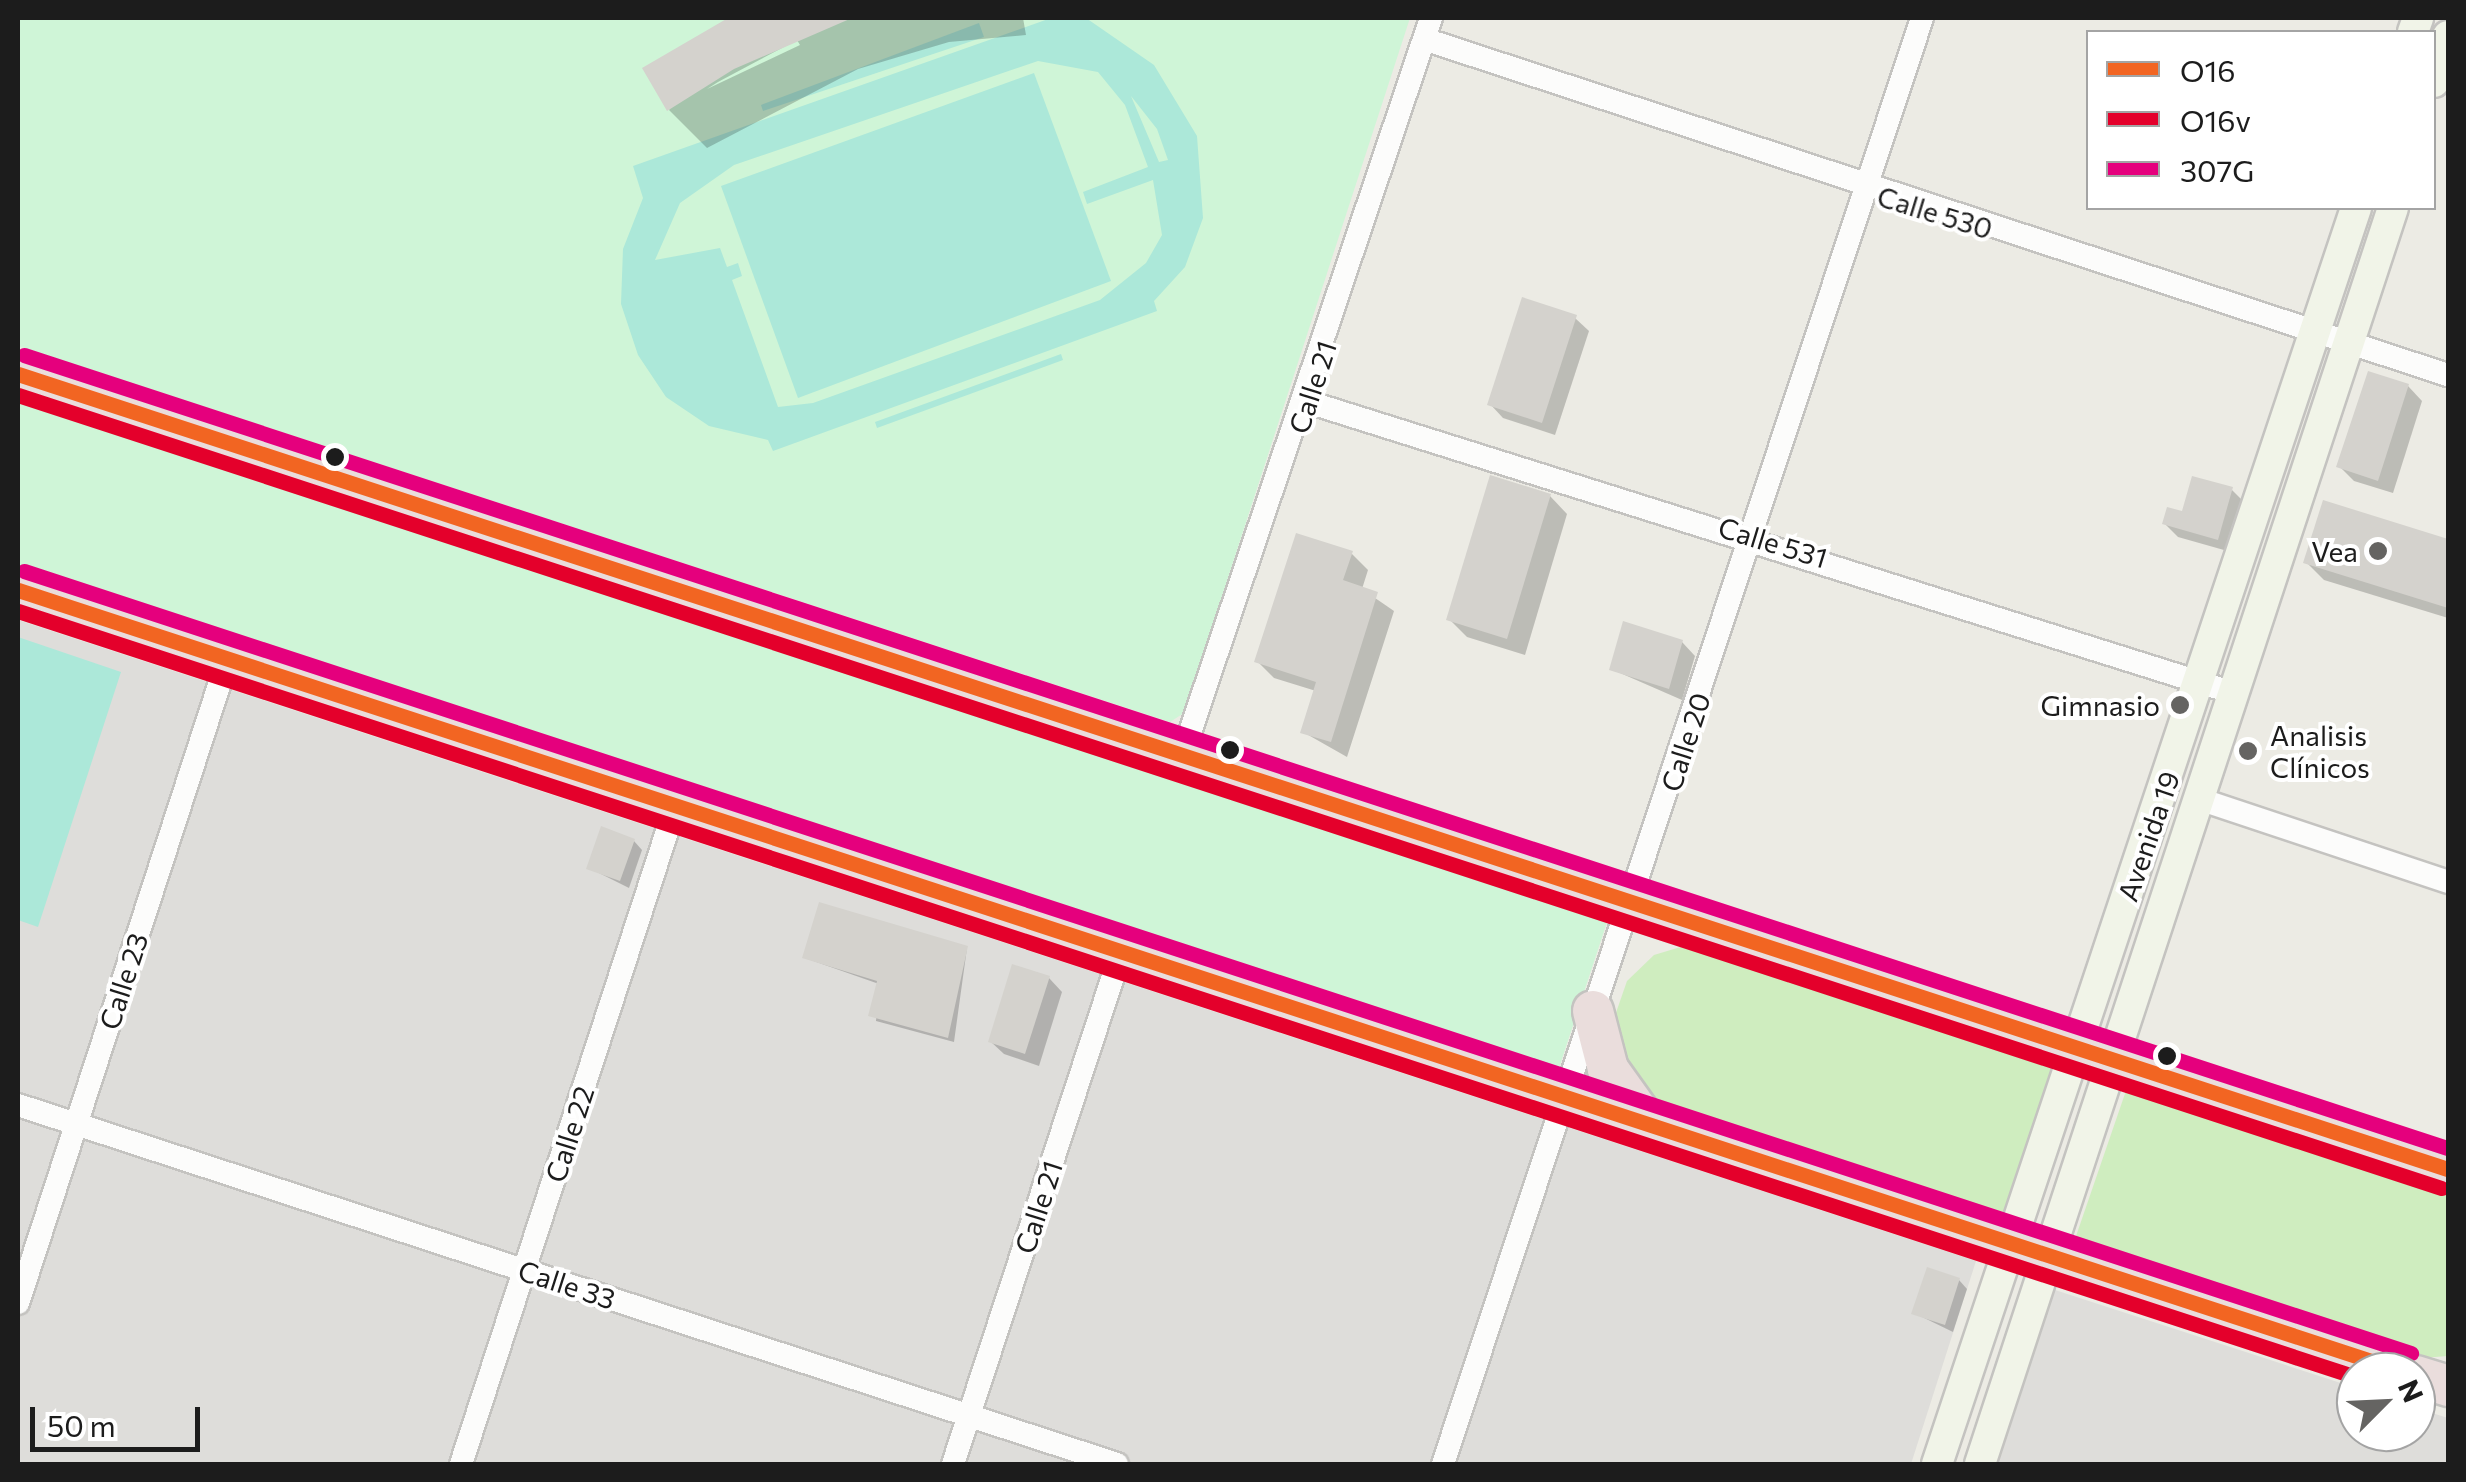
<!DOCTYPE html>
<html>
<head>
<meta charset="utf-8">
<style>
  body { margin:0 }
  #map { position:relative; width:2466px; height:1482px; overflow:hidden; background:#ecebe4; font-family:Commissioner,sans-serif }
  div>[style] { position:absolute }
  .residential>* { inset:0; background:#deddda }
  .grass>* { inset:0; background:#cfedbf }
  .park>* { inset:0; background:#cff5d7 }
  .pitch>* { inset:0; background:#ace8d9 }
  .shadow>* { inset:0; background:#0003 }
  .building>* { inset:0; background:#d4d2cd }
  .roads { filter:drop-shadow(2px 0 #c4c3c0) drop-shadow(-2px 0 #c4c3c0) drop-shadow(0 2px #c4c3c0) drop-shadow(0 -2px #c4c3c0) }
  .street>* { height:22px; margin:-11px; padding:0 11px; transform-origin:11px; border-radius:11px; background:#fcfcfb }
  .secondary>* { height:30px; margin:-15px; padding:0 15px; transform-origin:15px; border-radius:15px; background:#f1f4e8 }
  .highway>* { height:40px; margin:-20px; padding:0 20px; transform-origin:20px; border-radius:20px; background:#eadddc }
  .bus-1>* { height:15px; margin:-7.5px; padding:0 7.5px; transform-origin:7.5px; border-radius:7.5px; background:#f26522 }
  .bus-2>* { height:15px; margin:-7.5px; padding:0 7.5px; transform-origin:7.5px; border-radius:7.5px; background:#e4002b }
  .bus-3>* { height:15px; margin:-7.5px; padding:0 7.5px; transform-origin:7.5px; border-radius:7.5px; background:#e5007d }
  .dots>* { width:28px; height:28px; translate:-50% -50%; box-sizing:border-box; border:5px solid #fff; border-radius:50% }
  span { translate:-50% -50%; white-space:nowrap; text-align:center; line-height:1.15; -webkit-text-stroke:8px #fff; paint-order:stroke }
  .street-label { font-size:28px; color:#1c1c1c }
  .poi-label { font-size:28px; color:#1c1c1c }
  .right { translate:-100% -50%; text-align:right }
  .left { translate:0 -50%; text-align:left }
  .frame { position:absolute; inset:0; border:20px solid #1c1c1c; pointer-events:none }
  .legend { position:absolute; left:2086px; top:30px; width:350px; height:180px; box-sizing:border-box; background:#fff; border:2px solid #a4a4a4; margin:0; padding:12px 18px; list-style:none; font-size:30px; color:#1c1c1c }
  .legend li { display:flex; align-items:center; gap:20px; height:50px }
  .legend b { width:50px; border:2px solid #a4a4a4 }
  .north { position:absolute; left:2336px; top:1352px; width:100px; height:100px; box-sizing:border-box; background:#fff; border:2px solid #a4a4a4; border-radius:50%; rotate:66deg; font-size:28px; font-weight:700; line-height:40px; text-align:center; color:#1c1c1c }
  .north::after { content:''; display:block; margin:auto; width:35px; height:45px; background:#656462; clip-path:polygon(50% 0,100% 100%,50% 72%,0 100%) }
  .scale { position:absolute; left:30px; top:1407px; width:170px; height:45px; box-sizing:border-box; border:5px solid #1c1c1c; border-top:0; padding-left:12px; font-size:30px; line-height:35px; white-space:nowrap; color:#1c1c1c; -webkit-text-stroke:8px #fff; paint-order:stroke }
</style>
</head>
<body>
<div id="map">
  <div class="residential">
    <i style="clip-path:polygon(18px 620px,1976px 1261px,1911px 1464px,18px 1464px)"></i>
    <i style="clip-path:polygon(2055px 1290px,2356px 1388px,2356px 1432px,2416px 1432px,2416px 1408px,2448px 1418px,2448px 1464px,1998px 1464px)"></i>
  </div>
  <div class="grass">
    <i style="clip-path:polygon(1707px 939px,2061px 1057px,2008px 1223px,1649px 1104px,1610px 1030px,1627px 981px,1654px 955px)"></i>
    <i style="clip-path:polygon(2130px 1079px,2448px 1182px,2448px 1356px,2422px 1358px,2083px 1251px,2074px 1242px)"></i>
  </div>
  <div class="park">
    <i style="clip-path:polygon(18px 18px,1410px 18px,1184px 713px,1170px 722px,18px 346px)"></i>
    <i style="clip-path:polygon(18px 386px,1612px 907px,1557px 1074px,18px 572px)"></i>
  </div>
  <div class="pitch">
    <i style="clip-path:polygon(evenodd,1051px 18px,1086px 18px,1154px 65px,1197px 136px,1203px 218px,1185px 267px,1154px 301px,1157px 311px,773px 451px,768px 440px,709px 426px,666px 397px,638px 355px,621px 304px,623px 249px,643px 198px,633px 166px,1051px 18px,1038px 61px,1098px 72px,1125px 105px,1148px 167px,1083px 192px,1087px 204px,1153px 180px,1162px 235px,1146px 263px,1100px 300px,813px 403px,778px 407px,732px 280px,742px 276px,738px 263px,727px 267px,720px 248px,655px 260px,680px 203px,734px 165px,1038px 61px,1051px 18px,1131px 96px,1157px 129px,1168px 160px,1159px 162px,1131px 96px)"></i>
    <i style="clip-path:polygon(979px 23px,984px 37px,763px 111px,761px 105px)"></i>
    <i style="clip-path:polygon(1034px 73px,1111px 281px,798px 398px,721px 186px)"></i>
    <i style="clip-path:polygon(1061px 354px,1063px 360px,877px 428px,875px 422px)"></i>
    <i style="clip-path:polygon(18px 637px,121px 672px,38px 927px,18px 920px)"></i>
  </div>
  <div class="shadow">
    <i style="clip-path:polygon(evenodd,734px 18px,1023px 18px,1026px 35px,949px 42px,858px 69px,707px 148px,669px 110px,717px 25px,734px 18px,797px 40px,800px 45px,707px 89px,718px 82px,797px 40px)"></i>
    <i style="clip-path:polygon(1575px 318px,1589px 331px,1555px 435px,1503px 418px,1490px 404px)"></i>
    <i style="clip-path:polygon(2408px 386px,2422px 401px,2393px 493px,2354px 481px,2339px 466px)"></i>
    <i style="clip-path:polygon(2231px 489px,2245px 503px,2231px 552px,2178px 537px,2165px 524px)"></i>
    <i style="clip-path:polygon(1550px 496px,1567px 514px,1525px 655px,1467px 637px,1449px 619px)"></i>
    <i style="clip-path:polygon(2325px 503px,2448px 541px,2448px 618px,2324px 580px,2306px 562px)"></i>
    <i style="clip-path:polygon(1351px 553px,1368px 570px,1362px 589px,1394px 611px,1347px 757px,1303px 732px,1316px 691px,1274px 678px,1257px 661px)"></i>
    <i style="clip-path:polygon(1682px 642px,1695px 656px,1682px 700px,1611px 669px)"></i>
    <i style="clip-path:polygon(634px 841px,642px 850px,629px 888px,589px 868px)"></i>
    <i style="clip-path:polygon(967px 948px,954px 1042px,876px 1021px,879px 984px,805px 958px)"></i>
    <i style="clip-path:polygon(1049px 978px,1062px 992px,1039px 1066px,1004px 1054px,990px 1041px)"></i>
    <i style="clip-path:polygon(1959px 1280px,1967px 1289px,1953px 1332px,1914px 1313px)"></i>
  </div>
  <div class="building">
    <i style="clip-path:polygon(728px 18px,852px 18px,734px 69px,667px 111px,642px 68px)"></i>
    <i style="clip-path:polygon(1522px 297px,1577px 315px,1542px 423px,1487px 405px)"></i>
    <i style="clip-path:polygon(2368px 371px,2409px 384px,2378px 481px,2336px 467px)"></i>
    <i style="clip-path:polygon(1490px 475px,1551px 494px,1507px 639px,1446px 620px)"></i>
    <i style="clip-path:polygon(2192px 476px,2233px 487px,2218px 540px,2162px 524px,2167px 507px,2182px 511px)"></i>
    <i style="clip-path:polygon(2323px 500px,2448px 539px,2448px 608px,2303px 563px)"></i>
    <i style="clip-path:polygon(1296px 533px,1353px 551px,1343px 580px,1378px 592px,1331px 742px,1300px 733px,1316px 682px,1254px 662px)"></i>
    <i style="clip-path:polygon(1623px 621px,1683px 640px,1669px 689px,1609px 670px)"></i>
    <i style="clip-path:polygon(601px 826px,635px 839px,620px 881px,586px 869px)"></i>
    <i style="clip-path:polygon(819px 902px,968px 946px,948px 1038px,868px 1016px,877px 981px,802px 958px)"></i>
    <i style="clip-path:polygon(1012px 964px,1050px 976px,1025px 1054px,988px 1042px)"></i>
    <i style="clip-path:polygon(1927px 1267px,1960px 1278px,1945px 1325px,1911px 1314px)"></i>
  </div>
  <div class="roads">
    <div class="street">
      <i style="left:1424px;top:39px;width:1078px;rotate:18.17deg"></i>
      <i style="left:1308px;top:402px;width:971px;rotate:17.45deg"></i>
      <i style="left:1183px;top:753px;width:776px;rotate:-71.35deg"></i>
      <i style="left:2202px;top:800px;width:259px;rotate:18.4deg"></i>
      <i style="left:18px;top:1105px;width:1156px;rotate:18.09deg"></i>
      <i style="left:18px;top:1303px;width:678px;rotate:-71.97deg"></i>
      <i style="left:461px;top:1464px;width:694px;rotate:-71.96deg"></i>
      <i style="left:953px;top:1464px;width:542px;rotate:-71.83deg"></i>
      <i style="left:1443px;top:1464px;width:1523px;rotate:-71.67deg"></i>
    </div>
    <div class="secondary">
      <i style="left:2413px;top:32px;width:15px;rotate:-70deg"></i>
      <i style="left:2434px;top:82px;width:48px;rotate:-73.1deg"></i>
      <i style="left:1937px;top:1464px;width:1324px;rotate:-71.55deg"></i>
      <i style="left:1980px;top:1464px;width:1322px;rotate:-71.8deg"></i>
    </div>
    <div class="highway">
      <i style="left:18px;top:374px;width:2557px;rotate:18.12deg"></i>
      <i style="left:18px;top:590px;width:2512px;rotate:18.14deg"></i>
      <i style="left:1593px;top:1011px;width:60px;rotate:75.5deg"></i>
      <i style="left:1608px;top:1069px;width:69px;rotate:54.5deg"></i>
      <i style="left:2416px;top:1376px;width:34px;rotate:17deg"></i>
    </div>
  </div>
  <div class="bus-1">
    <i style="left:18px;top:374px;width:2557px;rotate:18.12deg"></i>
    <i style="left:18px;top:590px;width:2512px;rotate:18.14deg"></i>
  </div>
  <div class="bus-2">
    <i style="left:18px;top:395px;width:2550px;rotate:18.12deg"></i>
    <i style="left:18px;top:611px;width:2460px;rotate:18.14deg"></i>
  </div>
  <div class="bus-3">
    <i style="left:24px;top:355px;width:2550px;rotate:18.12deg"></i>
    <i style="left:24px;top:571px;width:2512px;rotate:18.14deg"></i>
  </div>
  <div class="dots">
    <i style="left:335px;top:457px;background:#1c1c1c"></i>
    <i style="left:2378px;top:551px;background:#656462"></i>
    <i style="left:2180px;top:705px;background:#656462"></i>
    <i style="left:1230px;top:750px;background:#1c1c1c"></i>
    <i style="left:2248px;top:751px;background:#656462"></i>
    <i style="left:2167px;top:1056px;background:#1c1c1c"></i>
  </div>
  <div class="street-label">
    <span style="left:1935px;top:212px;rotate:17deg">Calle 530</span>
    <span style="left:1312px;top:387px;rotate:-72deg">Calle 21</span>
    <span style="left:1773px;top:542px;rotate:17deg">Calle 531</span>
    <span style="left:1685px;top:742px;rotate:-72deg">Calle 20</span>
    <span style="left:2148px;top:836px;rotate:-71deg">Avenida 19</span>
    <span style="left:123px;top:981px;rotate:-72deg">Calle 23</span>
    <span style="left:569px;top:1134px;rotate:-72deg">Calle 22</span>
    <span style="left:1038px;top:1207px;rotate:-72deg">Calle 21</span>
    <span style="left:567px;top:1284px;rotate:18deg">Calle 33</span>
  </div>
  <div class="poi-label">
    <span class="right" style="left:2358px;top:551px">Vea</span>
    <span class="right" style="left:2160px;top:705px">Gimnasio</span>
    <span class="left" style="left:2270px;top:751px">Analisis<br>Clínicos</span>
  </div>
  <div class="frame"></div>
  <ul class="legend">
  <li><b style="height:12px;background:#f26522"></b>O16</li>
  <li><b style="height:12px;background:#e4002b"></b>O16v</li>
  <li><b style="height:12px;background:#e5007d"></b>307G</li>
  </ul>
  <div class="north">N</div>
  <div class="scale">50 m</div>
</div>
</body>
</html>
